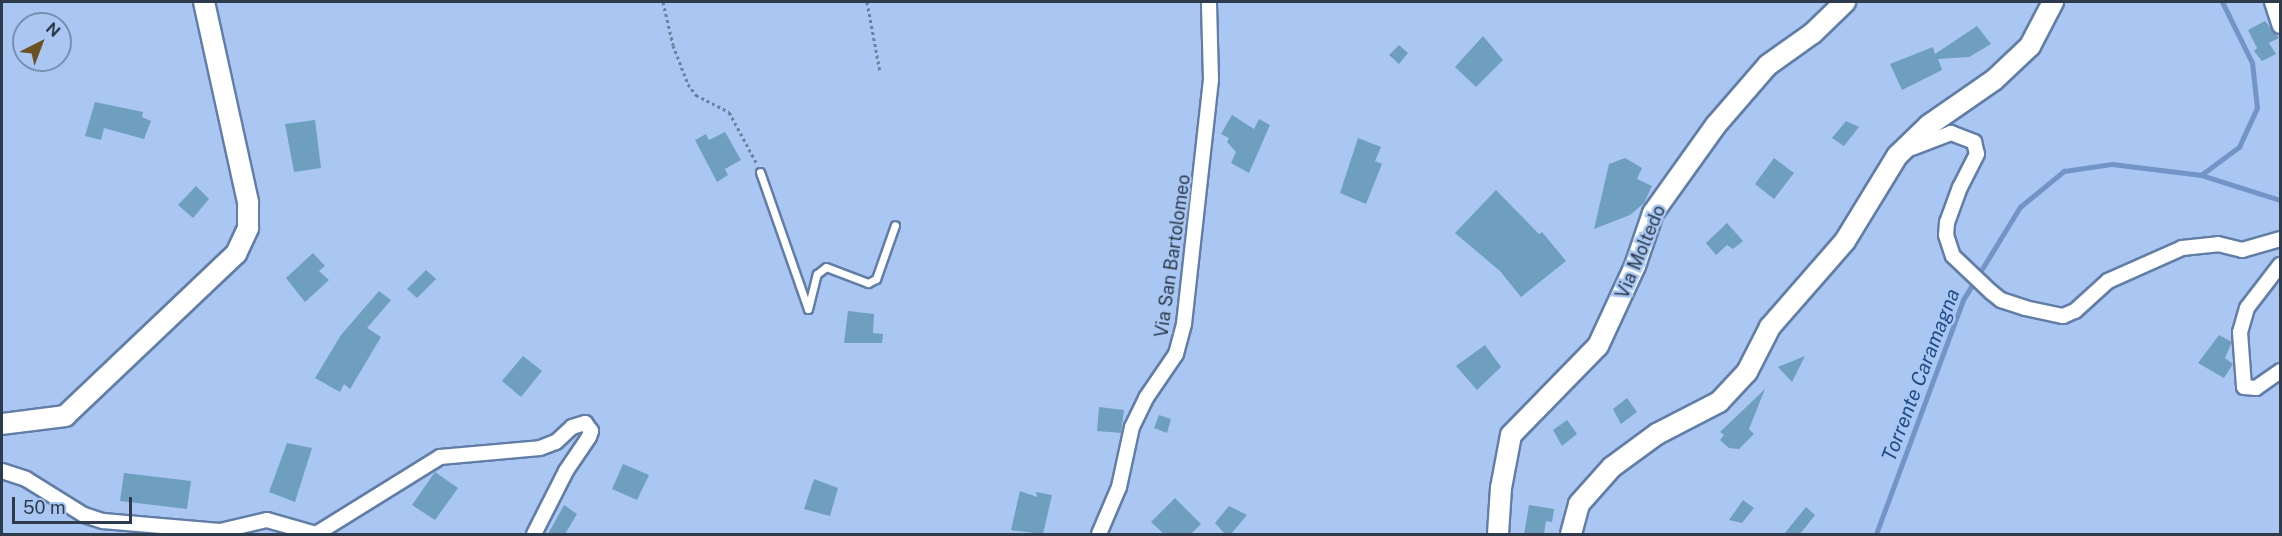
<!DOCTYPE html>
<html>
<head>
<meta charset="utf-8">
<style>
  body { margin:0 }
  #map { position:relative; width:2282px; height:536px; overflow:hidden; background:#a9c7f2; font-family:"Public Sans",sans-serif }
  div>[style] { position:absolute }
  .stream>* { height:4.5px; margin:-2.25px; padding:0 2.25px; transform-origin:2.25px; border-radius:2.25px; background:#7294c6 }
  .building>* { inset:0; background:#6e9fbe }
  .path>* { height:3px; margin-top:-1.5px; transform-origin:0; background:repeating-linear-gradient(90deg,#6b819e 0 3px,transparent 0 6px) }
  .roads { filter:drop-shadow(2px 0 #627ea6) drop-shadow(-2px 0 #627ea6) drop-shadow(0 2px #627ea6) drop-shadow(0 -2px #627ea6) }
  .lane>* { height:7px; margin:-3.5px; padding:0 3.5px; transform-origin:3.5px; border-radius:3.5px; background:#fff }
  .street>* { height:14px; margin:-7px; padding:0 7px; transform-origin:7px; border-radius:7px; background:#fff }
  .secondary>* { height:20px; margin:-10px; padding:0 10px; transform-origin:10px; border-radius:10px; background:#fff }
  span { translate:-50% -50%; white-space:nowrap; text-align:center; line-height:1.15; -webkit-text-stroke:5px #a9c7f2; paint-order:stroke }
  .street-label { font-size:18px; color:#2e3b4c }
  .water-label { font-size:20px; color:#1f4b89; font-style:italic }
  .frame { position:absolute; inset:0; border:3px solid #2e3b4c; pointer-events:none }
  .north { position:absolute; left:12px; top:12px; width:60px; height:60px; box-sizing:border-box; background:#a9c7f2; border:2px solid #788fb0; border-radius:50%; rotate:42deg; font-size:16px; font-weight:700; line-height:24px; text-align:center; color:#2e3b4c }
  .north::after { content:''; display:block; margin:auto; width:21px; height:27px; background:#6c5123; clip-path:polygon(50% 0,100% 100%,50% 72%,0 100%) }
  .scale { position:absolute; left:12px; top:497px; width:120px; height:27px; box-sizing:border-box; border:3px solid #2e3b4c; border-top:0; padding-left:8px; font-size:18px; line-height:21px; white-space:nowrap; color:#2e3b4c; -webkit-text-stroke:4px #a9c7f2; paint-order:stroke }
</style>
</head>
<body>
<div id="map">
  <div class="stream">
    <i style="left:2201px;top:175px;width:83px;rotate:17.6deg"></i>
    <i style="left:1876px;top:534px;width:250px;rotate:-69.6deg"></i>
    <i style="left:1963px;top:300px;width:109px;rotate:-58.5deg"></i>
    <i style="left:2020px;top:207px;width:57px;rotate:-39.3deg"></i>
    <i style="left:2064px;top:171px;width:49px;rotate:-8.3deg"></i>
    <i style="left:2112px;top:164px;width:90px;rotate:7deg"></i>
    <i style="left:2201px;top:175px;width:47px;rotate:-36.4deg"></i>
    <i style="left:2239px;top:147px;width:43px;rotate:-65.2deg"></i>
    <i style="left:2257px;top:108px;width:45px;rotate:-96.3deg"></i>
    <i style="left:2252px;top:63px;width:68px;rotate:-116.2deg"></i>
  </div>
  <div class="building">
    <i style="clip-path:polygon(2265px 21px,2279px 38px,2269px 43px,2276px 54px,2262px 61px,2254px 51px,2257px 48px,2248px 30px)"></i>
    <i style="clip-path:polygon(1977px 26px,1991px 44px,1969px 57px,1938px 59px,1942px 70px,1902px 90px,1890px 64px,1933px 47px,1935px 54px)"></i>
    <i style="clip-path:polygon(1483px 36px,1503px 60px,1476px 87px,1455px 67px)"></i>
    <i style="clip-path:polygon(1399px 45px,1408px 53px,1399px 64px,1389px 55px)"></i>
    <i style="clip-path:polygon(95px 102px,143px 112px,142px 117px,151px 121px,144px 139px,104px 128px,101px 140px,85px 136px)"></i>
    <i style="clip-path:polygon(1232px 115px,1254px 129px,1259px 119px,1270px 125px,1249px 173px,1231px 163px,1236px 152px,1227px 142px,1229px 138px,1221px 134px)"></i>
    <i style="clip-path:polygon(315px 120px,321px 168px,294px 172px,285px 124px)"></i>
    <i style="clip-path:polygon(1846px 121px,1859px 127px,1844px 146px,1832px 138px)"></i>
    <i style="clip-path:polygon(725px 132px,741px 160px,725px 169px,728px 175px,717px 182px,695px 140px,706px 134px,709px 140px)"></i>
    <i style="clip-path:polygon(1358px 138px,1381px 147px,1375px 161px,1382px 164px,1366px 204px,1340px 193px)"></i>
    <i style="clip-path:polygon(1625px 158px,1642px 168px,1637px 179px,1652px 186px,1644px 203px,1630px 215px,1594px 229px,1609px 164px)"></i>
    <i style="clip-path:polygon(1774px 158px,1794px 173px,1774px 199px,1755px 184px)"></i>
    <i style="clip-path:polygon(196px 186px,209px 199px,193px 218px,178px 205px)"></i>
    <i style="clip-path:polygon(1496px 190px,1539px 234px,1542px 232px,1566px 261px,1521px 297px,1500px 271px,1455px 233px)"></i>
    <i style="clip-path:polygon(1727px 223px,1743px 241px,1733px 249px,1727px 245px,1716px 255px,1706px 243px)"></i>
    <i style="clip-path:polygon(313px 253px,325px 266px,319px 271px,329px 280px,305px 302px,286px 278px)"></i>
    <i style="clip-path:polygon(426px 270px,436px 279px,417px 298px,407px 289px)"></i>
    <i style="clip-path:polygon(379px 291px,391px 300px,367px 328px,381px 337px,350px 389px,344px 384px,340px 392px,315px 378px,341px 335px)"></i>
    <i style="clip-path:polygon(848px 311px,874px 314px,873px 333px,883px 334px,882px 343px,844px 343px)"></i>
    <i style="clip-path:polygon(2219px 335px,2232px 342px,2225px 358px,2233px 364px,2224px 378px,2198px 363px)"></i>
    <i style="clip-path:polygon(1485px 345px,1501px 367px,1477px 390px,1456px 366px)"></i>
    <i style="clip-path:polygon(523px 356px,542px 371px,521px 397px,502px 381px)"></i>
    <i style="clip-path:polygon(1805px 356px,1792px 382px,1778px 367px)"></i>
    <i style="clip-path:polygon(1765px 389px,1749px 429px,1754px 434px,1739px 449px,1729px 448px,1720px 440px,1724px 435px,1720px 432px)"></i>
    <i style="clip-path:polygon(1627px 398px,1637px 412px,1621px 424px,1613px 409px)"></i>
    <i style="clip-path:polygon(1099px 407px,1124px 410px,1121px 433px,1097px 431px)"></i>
    <i style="clip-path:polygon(1159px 415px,1171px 419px,1167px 433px,1154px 428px)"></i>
    <i style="clip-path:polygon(1567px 420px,1577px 434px,1562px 446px,1553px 430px)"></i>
    <i style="clip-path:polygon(287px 443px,312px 448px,295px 502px,269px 492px)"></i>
    <i style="clip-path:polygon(623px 464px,649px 475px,637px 500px,612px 489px)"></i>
    <i style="clip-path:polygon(435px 472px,458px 488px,435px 520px,412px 505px)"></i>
    <i style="clip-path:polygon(124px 473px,191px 481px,187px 509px,120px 501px)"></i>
    <i style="clip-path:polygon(814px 479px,838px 488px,830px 516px,804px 509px)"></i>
    <i style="clip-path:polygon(1020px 491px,1037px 497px,1036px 492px,1052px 495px,1043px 534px,1011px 530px)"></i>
    <i style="clip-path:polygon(1175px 498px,1201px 524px,1191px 534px,1164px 534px,1151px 522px)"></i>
    <i style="clip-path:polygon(1743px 500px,1754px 508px,1742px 523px,1729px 520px)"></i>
    <i style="clip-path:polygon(564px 505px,577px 514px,565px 534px,548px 534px)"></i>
    <i style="clip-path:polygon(1529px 505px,1554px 509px,1552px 522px,1546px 521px,1544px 534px,1524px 534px)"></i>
    <i style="clip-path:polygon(1229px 506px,1247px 515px,1231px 534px,1225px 534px,1215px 523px)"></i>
    <i style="clip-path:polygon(1806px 507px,1815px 515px,1800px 534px,1784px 534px)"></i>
  </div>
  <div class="path">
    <i style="left:663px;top:2px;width:44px;rotate:76.9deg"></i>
    <i style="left:673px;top:45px;width:42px;rotate:69deg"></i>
    <i style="left:688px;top:84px;width:14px;rotate:54deg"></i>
    <i style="left:696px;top:95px;width:37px;rotate:27deg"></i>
    <i style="left:729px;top:112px;width:59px;rotate:61.7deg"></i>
    <i style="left:867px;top:2px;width:71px;rotate:79.5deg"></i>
  </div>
  <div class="roads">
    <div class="lane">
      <i style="left:760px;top:172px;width:145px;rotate:70.7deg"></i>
      <i style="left:808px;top:309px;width:36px;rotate:-76deg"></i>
      <i style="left:817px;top:274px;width:11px;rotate:-38deg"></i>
      <i style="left:826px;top:267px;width:45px;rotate:20.9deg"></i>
      <i style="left:868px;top:283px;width:9px;rotate:-27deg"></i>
      <i style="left:876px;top:279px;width:57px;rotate:-70.6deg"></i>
    </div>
    <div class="street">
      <i style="left:2272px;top:2px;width:25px;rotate:72deg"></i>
      <i style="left:1912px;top:148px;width:42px;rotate:-21deg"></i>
      <i style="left:1951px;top:133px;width:25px;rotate:21deg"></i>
      <i style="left:1974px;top:142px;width:12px;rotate:76deg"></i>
      <i style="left:1977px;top:154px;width:37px;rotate:117deg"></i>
      <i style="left:1960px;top:187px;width:37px;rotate:110deg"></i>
      <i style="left:1947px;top:222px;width:13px;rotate:94deg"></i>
      <i style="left:1946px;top:235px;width:22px;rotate:72deg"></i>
      <i style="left:1953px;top:256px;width:52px;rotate:43.5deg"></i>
      <i style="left:1991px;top:292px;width:13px;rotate:39deg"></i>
      <i style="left:2001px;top:300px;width:25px;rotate:18deg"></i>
      <i style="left:2025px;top:308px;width:39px;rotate:12deg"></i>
      <i style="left:2063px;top:316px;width:13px;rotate:-23deg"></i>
      <i style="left:2075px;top:311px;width:45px;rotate:-42.3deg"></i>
      <i style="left:2108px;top:281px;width:81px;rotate:-24deg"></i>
      <i style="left:2182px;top:248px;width:36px;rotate:-6deg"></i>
      <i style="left:2218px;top:244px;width:25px;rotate:14deg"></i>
      <i style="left:2242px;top:250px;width:40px;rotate:-16deg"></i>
      <i style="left:2280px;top:265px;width:54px;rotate:127.5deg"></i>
      <i style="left:2247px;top:308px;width:25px;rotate:106deg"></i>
      <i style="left:2240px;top:332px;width:55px;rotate:85.8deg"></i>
      <i style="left:2244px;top:387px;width:12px;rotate:5deg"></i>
      <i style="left:2256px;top:388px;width:29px;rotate:-35deg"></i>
      <i style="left:2px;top:471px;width:25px;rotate:18deg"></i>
      <i style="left:26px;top:479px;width:68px;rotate:31.8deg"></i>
      <i style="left:84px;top:515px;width:20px;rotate:18deg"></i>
      <i style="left:103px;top:521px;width:117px;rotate:4.9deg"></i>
      <i style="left:220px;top:531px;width:48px;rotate:-13.2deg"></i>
      <i style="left:267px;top:520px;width:51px;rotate:15.9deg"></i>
      <i style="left:316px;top:534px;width:146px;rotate:-31.8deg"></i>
      <i style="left:440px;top:457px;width:100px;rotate:-5.1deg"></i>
      <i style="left:540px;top:448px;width:17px;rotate:-21deg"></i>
      <i style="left:556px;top:442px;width:22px;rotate:-43deg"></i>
      <i style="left:572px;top:427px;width:14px;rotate:-17deg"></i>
      <i style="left:585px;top:423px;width:10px;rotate:53deg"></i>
      <i style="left:591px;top:431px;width:6px;rotate:108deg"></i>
      <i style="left:589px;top:437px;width:41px;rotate:124.1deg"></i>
      <i style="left:566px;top:471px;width:71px;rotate:116.9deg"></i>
      <i style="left:1099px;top:534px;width:51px;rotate:-66.9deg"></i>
      <i style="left:1119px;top:487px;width:61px;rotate:-77.8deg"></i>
      <i style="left:1132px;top:427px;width:32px;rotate:-64deg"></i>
      <i style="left:1146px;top:398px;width:53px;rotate:-55.7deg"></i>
      <i style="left:1176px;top:354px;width:31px;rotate:-75deg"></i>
      <i style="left:1184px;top:324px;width:245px;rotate:-83.7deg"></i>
      <i style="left:1211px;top:80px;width:78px;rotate:-91.5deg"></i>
    </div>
    <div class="secondary">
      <i style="left:2px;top:424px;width:64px;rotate:-7.2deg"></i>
      <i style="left:65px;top:416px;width:236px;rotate:-43.5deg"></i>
      <i style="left:236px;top:254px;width:29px;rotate:-65deg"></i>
      <i style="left:248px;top:228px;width:26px;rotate:-90deg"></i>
      <i style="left:248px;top:202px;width:205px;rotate:-102.4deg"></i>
      <i style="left:1498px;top:534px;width:46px;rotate:-86.3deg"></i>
      <i style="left:1501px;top:488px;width:54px;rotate:-79.3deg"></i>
      <i style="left:1511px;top:435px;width:124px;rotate:-45.7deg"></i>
      <i style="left:1598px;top:346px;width:88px;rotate:-65.2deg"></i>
      <i style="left:1635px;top:266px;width:56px;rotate:-71.2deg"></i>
      <i style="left:1653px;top:213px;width:108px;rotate:-54.4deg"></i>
      <i style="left:1716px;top:125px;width:79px;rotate:-49.1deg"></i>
      <i style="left:1768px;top:65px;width:55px;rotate:-35.4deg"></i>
      <i style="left:1813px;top:33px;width:45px;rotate:-44.1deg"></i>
      <i style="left:1571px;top:534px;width:31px;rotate:-75deg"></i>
      <i style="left:1579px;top:504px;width:50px;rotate:-48.3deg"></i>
      <i style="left:1612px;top:467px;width:56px;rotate:-36.3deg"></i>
      <i style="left:1657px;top:434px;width:70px;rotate:-27.3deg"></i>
      <i style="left:1719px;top:402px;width:41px;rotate:-47deg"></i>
      <i style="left:1747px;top:372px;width:51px;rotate:-62.9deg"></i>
      <i style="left:1770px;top:327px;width:114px;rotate:-48.9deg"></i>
      <i style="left:1845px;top:241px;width:100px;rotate:-58.5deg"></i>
      <i style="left:1897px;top:156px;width:45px;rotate:-44.1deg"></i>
      <i style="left:1929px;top:125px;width:79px;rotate:-34.7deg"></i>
      <i style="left:1994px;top:80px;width:50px;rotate:-43.4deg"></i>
      <i style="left:2030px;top:46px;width:50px;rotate:-62.4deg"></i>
    </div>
  </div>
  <div class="street-label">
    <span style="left:1641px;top:252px;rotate:-67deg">Via Moltedo</span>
    <span style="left:1173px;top:256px;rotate:-82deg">Via San Bartolomeo</span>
  </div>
  <div class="water-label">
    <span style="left:1921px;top:375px;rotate:-69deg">Torrente Caramagna</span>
  </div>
  <div class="frame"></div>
  <div class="north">N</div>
  <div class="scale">50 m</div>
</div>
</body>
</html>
